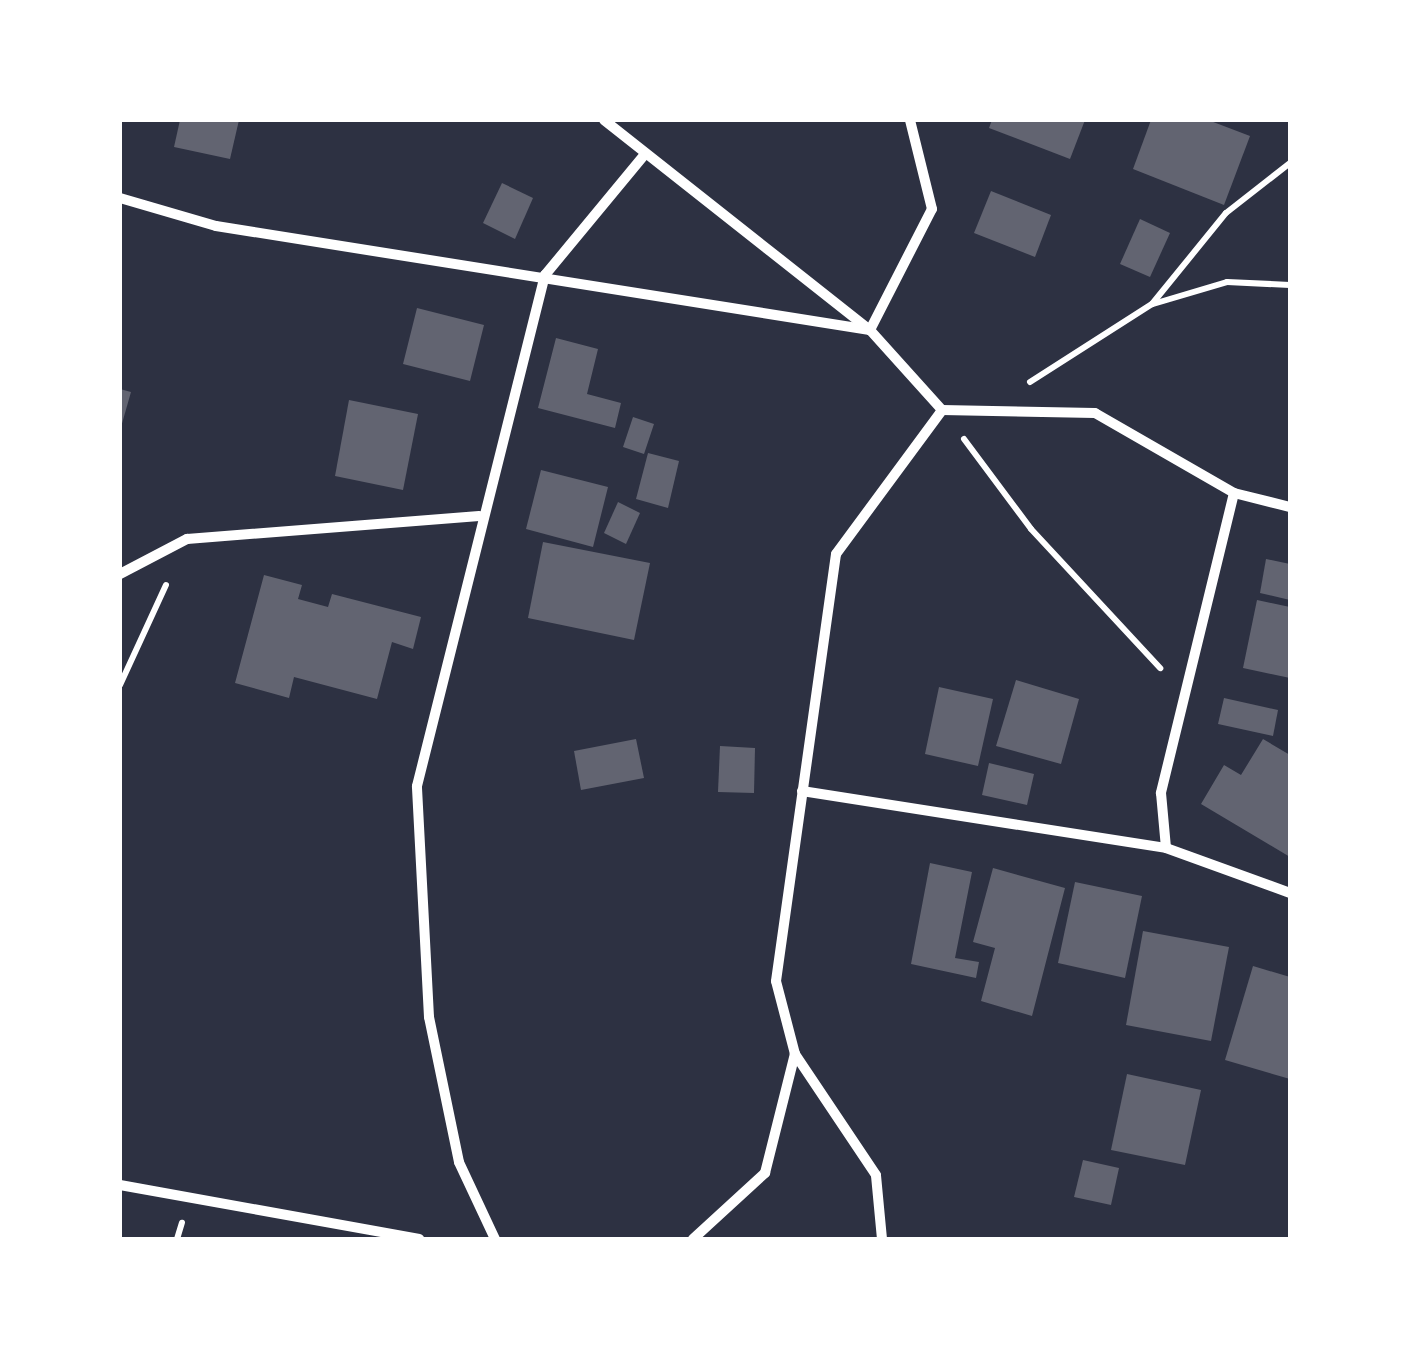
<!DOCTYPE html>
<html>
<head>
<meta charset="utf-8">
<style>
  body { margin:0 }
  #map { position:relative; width:1410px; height:1359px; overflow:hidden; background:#2d3142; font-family:Jost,sans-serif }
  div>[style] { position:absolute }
  .building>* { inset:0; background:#626471 }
  .path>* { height:6px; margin:-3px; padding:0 3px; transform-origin:3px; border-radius:3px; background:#fff }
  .minor>* { height:10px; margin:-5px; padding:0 5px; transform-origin:5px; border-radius:5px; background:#fff }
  span { translate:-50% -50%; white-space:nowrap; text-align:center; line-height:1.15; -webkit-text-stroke:8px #fff; paint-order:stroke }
  .frame { position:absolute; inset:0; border:122px solid #fff; pointer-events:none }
</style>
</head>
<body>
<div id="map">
  <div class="building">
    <i style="clip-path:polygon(180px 120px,239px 120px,230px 159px,174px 147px)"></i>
    <i style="clip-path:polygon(992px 120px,1085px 120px,1070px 159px,989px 128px)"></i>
    <i style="clip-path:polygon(1151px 120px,1208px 120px,1250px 136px,1224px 205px,1133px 169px)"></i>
    <i style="clip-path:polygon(502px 183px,533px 198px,515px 239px,483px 223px)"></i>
    <i style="clip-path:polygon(991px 191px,1051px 215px,1035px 257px,974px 233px)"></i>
    <i style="clip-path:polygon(1140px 219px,1170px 233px,1150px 277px,1120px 264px)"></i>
    <i style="clip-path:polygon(417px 308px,484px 325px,470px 381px,403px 364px)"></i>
    <i style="clip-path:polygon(556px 338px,598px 349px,587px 394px,621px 403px,615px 428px,538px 408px)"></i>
    <i style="clip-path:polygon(120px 389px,131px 392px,121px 427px,120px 427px)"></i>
    <i style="clip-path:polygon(349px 400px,418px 414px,403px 490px,335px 476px)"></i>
    <i style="clip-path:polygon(633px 417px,654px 424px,644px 454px,623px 447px)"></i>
    <i style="clip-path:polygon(648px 453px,679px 461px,668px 508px,636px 499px)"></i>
    <i style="clip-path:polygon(541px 470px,608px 487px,593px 547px,526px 529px)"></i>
    <i style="clip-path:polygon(618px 502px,640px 513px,626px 544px,604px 533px)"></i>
    <i style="clip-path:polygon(543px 542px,650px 563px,634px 640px,528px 618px)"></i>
    <i style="clip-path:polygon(1266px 559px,1290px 564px,1290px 600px,1260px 593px)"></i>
    <i style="clip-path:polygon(264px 575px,302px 585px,298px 599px,328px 607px,332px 594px,421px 617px,413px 649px,392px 642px,377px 699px,294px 677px,289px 698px,235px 683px)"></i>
    <i style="clip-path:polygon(1257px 600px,1290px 607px,1290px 678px,1243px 668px)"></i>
    <i style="clip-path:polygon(1016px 680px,1079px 699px,1061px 764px,996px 746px)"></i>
    <i style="clip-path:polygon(939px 687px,993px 699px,978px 766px,925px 754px)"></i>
    <i style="clip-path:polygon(1224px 698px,1278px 710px,1273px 736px,1218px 724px)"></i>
    <i style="clip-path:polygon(636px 739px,644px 778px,581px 790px,574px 751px)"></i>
    <i style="clip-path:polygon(1263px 739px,1290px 755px,1290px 857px,1201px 804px,1224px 765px,1241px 775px)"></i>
    <i style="clip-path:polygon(720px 746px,755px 748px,754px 793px,718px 792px)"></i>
    <i style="clip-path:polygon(989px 763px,1034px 774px,1027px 805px,982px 795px)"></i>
    <i style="clip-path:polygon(930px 863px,972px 872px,955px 958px,979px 962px,976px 978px,911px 964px)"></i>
    <i style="clip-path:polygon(993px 868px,1065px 888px,1032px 1016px,981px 1001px,995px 948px,973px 942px)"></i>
    <i style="clip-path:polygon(1075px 882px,1142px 896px,1125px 978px,1058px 963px)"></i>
    <i style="clip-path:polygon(1143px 931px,1229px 947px,1211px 1041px,1126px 1025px)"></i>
    <i style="clip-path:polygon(1253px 966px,1290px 977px,1290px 1079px,1225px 1060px)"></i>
    <i style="clip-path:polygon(1127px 1074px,1201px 1090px,1185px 1165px,1111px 1150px)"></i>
    <i style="clip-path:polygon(1083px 1160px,1119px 1168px,1111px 1205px,1074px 1197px)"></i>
  </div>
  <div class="path">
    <i style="left:1153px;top:304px;width:77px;rotate:-16.6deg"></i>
    <i style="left:1227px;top:282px;width:63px;rotate:2.7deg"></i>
    <i style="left:1030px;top:382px;width:145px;rotate:-32.6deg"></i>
    <i style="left:1152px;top:304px;width:117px;rotate:-50.9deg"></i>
    <i style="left:1226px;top:213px;width:81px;rotate:-38deg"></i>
    <i style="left:964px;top:439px;width:112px;rotate:53.3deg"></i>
    <i style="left:1031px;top:529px;width:190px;rotate:47.1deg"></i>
    <i style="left:120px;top:685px;width:110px;rotate:-65.3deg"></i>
    <i style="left:177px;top:1239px;width:17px;rotate:-73deg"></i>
  </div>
  <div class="minor">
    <i style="left:604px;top:120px;width:339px;rotate:38.3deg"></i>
    <i style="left:870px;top:330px;width:108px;rotate:48deg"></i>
    <i style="left:942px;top:410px;width:153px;rotate:1.1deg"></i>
    <i style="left:1095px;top:413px;width:160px;rotate:29.9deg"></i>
    <i style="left:1234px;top:493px;width:58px;rotate:14deg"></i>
    <i style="left:120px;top:198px;width:100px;rotate:16.3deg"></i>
    <i style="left:216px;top:226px;width:662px;rotate:9.04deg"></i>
    <i style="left:870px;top:330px;width:136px;rotate:-62.9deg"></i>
    <i style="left:932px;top:209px;width:92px;rotate:-103.9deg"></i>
    <i style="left:1234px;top:493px;width:309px;rotate:103.7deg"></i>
    <i style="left:1161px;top:793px;width:55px;rotate:84.8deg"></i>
    <i style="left:1166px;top:848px;width:132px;rotate:19.9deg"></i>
    <i style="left:120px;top:574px;width:76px;rotate:-27.6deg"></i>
    <i style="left:187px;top:539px;width:293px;rotate:-4.5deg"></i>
    <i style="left:802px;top:791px;width:368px;rotate:8.9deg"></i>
    <i style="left:120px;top:1185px;width:304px;rotate:10.2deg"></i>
    <i style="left:495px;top:1239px;width:85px;rotate:-115.1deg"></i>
    <i style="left:459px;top:1162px;width:148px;rotate:-101.7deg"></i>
    <i style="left:429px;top:1017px;width:231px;rotate:-93deg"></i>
    <i style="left:417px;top:786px;width:527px;rotate:-75.94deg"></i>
    <i style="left:545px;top:275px;width:157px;rotate:-50.4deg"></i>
    <i style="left:693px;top:1239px;width:98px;rotate:-42.5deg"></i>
    <i style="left:765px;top:1173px;width:123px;rotate:-75.9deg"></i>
    <i style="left:882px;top:1239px;width:64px;rotate:-95.4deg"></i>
    <i style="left:876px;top:1175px;width:146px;rotate:-123.8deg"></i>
    <i style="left:795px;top:1054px;width:75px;rotate:-104.6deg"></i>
    <i style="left:776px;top:981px;width:431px;rotate:-82deg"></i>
    <i style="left:836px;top:554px;width:179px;rotate:-53.6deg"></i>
  </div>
  <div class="frame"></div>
</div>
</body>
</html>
